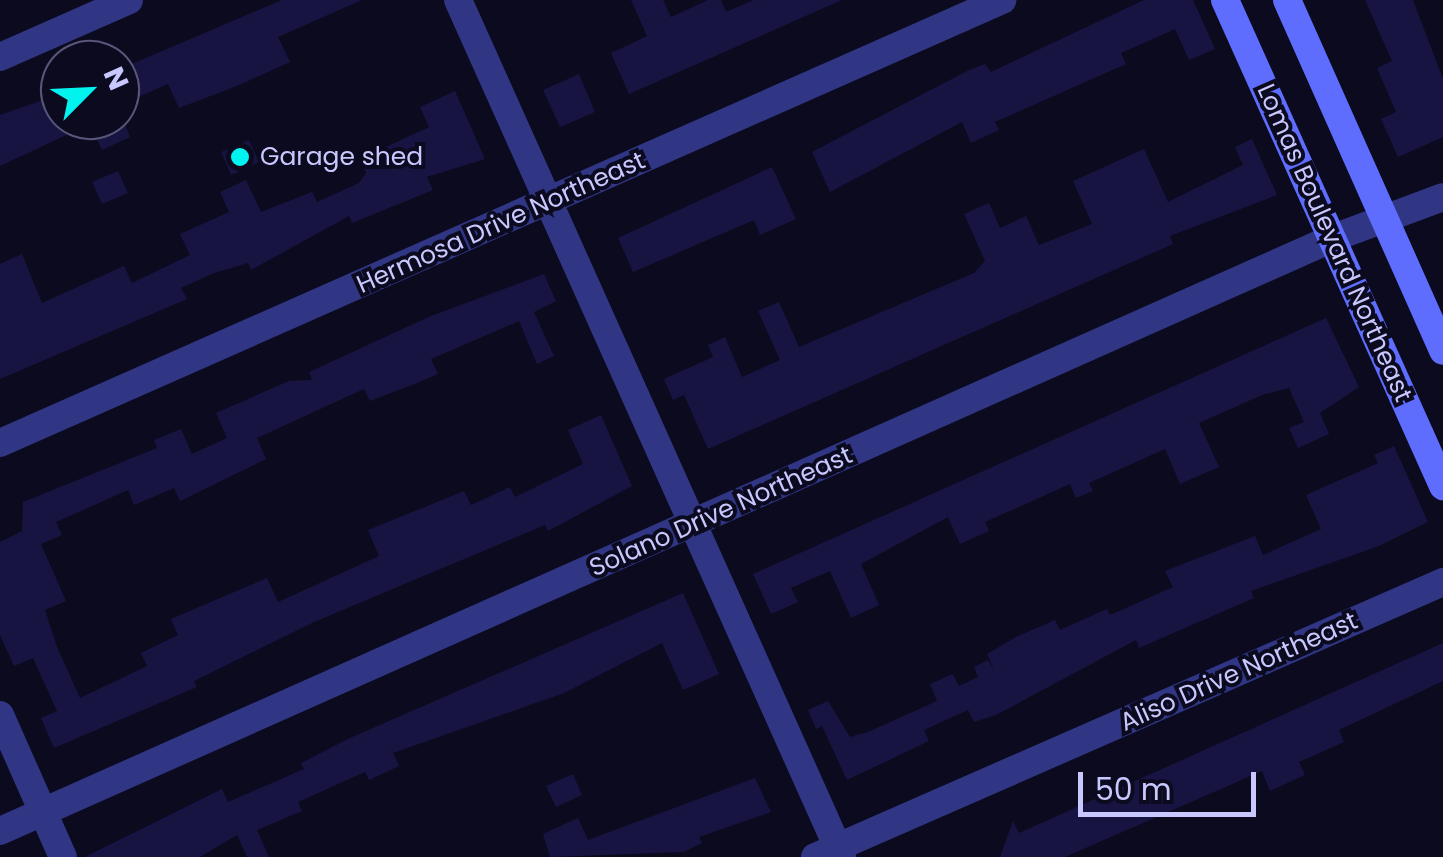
<!DOCTYPE html>
<html>
<head>
<meta charset="utf-8">
<style>
  body { margin:0 }
  #map { position:relative; width:1443px; height:857px; overflow:hidden; background:#0b0a1f; font-family:Poppins,sans-serif }
  div>[style] { position:absolute }
  .building>* { inset:0; background:#181442 }
  .minor>* { height:28px; margin:-14px; padding:0 14px; transform-origin:14px; border-radius:14px; background:#303683 }
  .tertiary>* { height:28px; margin:-14px; padding:0 14px; transform-origin:14px; border-radius:14px; background:#303683 }
  .secondary>* { height:28px; margin:-14px; padding:0 14px; transform-origin:14px; border-radius:14px; background:#5f6dff }
  .dots>* { width:28px; height:28px; translate:-50% -50%; box-sizing:border-box; border:5px solid #0b0a1f; border-radius:50% }
  span { translate:-50% -50%; white-space:nowrap; text-align:center; line-height:1.15; -webkit-text-stroke:8px #0b0a1f; paint-order:stroke }
  .poi-label { font-size:25px; color:#c8c8ff }
  .left { translate:0 -50%; text-align:left }
  .street-label { font-size:25px; color:#c8c8ff }
  .north { position:absolute; left:40px; top:40px; width:100px; height:100px; box-sizing:border-box; background:#0b0a1f; border:2px solid #575679; border-radius:50%; rotate:66deg; font-size:28px; font-weight:700; line-height:40px; text-align:center; color:#c8c8ff }
  .north::after { content:''; display:block; margin:auto; width:35px; height:45px; background:#00f3ef; clip-path:polygon(50% 0,100% 100%,50% 72%,0 100%) }
  .scale { position:absolute; left:1078px; top:772px; width:178px; height:45px; box-sizing:border-box; border:5px solid #c8c8ff; border-top:0; padding-left:12px; font-size:30px; line-height:35px; white-space:nowrap; color:#c8c8ff; -webkit-text-stroke:8px #0b0a1f; paint-order:stroke }
</style>
</head>
<body>
<div id="map">
  <div class="building">
    <i style="clip-path:polygon(282px 0,362px 0,278px 37px,290px 62px,237px 86px,179px 108px,168px 84px,120px 105px,120px 69px)"></i>
    <i style="clip-path:polygon(631px 0,663px 0,671px 17px,708px 0,721px 0,726px 12px,754px 0,842px 0,629px 94px,611px 53px,647px 36px)"></i>
    <i style="clip-path:polygon(1144px 0,1193px 0,1215px 49px,1189px 60px,1175px 29px,1121px 53px,1126px 64px,995px 122px,999px 130px,971px 143px,962px 122px,830px 192px,812px 152px,967px 71px,985px 64px,991px 72px)"></i>
    <i style="clip-path:polygon(1365px 0,1413px 0,1443px 79px,1443px 137px,1398px 157px,1381px 119px,1396px 112px,1377px 68px,1392px 61px)"></i>
    <i style="clip-path:polygon(579px 74px,595px 112px,560px 127px,543px 90px)"></i>
    <i style="clip-path:polygon(455px 91px,485px 159px,427px 177px,433px 190px,352px 223px,349px 216px,251px 270px,248px 263px,214px 273px,181px 288px,187px 299px,0 379px,0 264px,22px 254px,42px 303px,124px 266px,132px 283px,190px 255px,180px 234px,229px 212px,220px 192px,246px 180px,261px 212px,312px 192px,317px 202px,359px 183px,366px 173px,360px 159px,429px 127px,420px 107px)"></i>
    <i style="clip-path:polygon(46px 99px,55px 120px,123px 120px,130px 137px,102px 150px,90px 124px,0 166px,0 115px)"></i>
    <i style="clip-path:polygon(1252px 139px,1277px 195px,1170px 236px,1173px 244px,708px 449px,684px 395px,673px 400px,664px 379px,713px 357px,708px 345px,725px 337px,742px 377px,780px 360px,758px 311px,779px 302px,799px 347px,974px 273px,985px 261px,964px 214px,989px 203px,1000px 228px,1026px 216px,1039px 245px,1092px 224px,1073px 181px,1144px 149px,1168px 202px,1243px 165px,1235px 147px)"></i>
    <i style="clip-path:polygon(249px 140px,259px 162px,231px 175px,221px 152px)"></i>
    <i style="clip-path:polygon(772px 167px,796px 219px,760px 235px,754px 220px,633px 272px,618px 238px)"></i>
    <i style="clip-path:polygon(118px 171px,128px 193px,102px 204px,92px 182px)"></i>
    <i style="clip-path:polygon(544px 274px,556px 301px,534px 312px,554px 356px,537px 364px,519px 321px,431px 359px,438px 374px,417px 383px,370px 401px,364px 389px,257px 438px,266px 459px,180px 501px,174px 488px,134px 505px,128px 490px,56px 522px,62px 535px,41px 544px,66px 601px,45px 610px,57px 647px,80px 698px,147px 666px,141px 653px,178px 635px,171px 619px,267px 578px,278px 602px,379px 556px,368px 530px,464px 491px,471px 505px,510px 487px,515px 497px,583px 464px,568px 430px,601px 415px,632px 486px,548px 531px,545px 525px,314px 622px,194px 681px,197px 687px,54px 748px,41px 718px,57px 711px,33px 658px,14px 666px,0 635px,0 542px,22px 531px,23px 502px,157px 448px,154px 440px,181px 429px,192px 454px,227px 438px,216px 413px,289px 381px,312px 380px,309px 372px,431px 316px)"></i>
    <i style="clip-path:polygon(1326px 318px,1359px 387px,1320px 413px,1329px 434px,1298px 448px,1289px 428px,1304px 422px,1289px 388px,1262px 395px,1199px 423px,1219px 467px,1180px 484px,1165px 449px,1089px 483px,1093px 491px,1076px 498px,1070px 484px,985px 522px,989px 531px,960px 544px,948px 517px,861px 564px,879px 605px,851px 618px,830px 571px,791px 588px,798px 602px,771px 614px,753px 574px)"></i>
    <i style="clip-path:polygon(1394px 446px,1428px 522px,1379px 546px,1251px 591px,1254px 598px,1139px 648px,1136px 640px,996px 715px,974px 722px,968px 710px,924px 730px,929px 741px,847px 780px,822px 726px,816px 729px,808px 710px,828px 701px,850px 737px,868px 732px,937px 701px,930px 684px,953px 674px,959px 686px,978px 677px,974px 667px,988px 660px,994px 669px,987px 654px,1016px 637px,1055px 620px,1060px 630px,1107px 609px,1110px 615px,1173px 587px,1165px 571px,1255px 536px,1263px 555px,1321px 529px,1306px 495px,1378px 463px,1374px 455px)"></i>
    <i style="clip-path:polygon(683px 593px,719px 674px,683px 690px,662px 643px,564px 693px,393px 753px,399px 766px,369px 780px,365px 772px,298px 802px,302px 811px,257px 830px,269px 857px,247px 857px,237px 835px,200px 857px,85px 857px,222px 789px,228px 802px,304px 769px,301px 763px,350px 738px)"></i>
    <i style="clip-path:polygon(1443px 643px,1443px 681px,1339px 730px,1344px 742px,1299px 762px,1305px 775px,1270px 791px,1262px 771px,1065px 857px,1000px 857px,1013px 821px,1019px 833px)"></i>
    <i style="clip-path:polygon(573px 774px,582px 795px,556px 807px,546px 786px)"></i>
    <i style="clip-path:polygon(755px 778px,771px 812px,699px 837px,702px 843px,684px 852px,550px 857px,543px 834px,578px 818px,588px 840px)"></i>
  </div>
  <div class="minor">
    <i style="left:458px;top:0;width:939px;rotate:65.86deg"></i>
    <i style="left:0;top:443px;width:1096px;rotate:-23.85deg"></i>
    <i style="left:0;top:715px;width:155px;rotate:66.1deg"></i>
    <i style="left:0;top:831px;width:1459px;rotate:-23.98deg"></i>
    <i style="left:1333px;top:238px;width:117px;rotate:-20.4deg"></i>
    <i style="left:815px;top:857px;width:686px;rotate:-23.65deg"></i>
  </div>
  <div class="tertiary">
    <i style="left:0;top:57px;width:141px;rotate:-23.8deg"></i>
  </div>
  <div class="secondary">
    <i style="left:1225px;top:0;width:533px;rotate:65.84deg"></i>
    <i style="left:1287px;top:0;width:384px;rotate:66deg"></i>
  </div>
  <div class="dots">
    <i style="left:240px;top:157px;background:#00f3ef"></i>
  </div>
  <div class="poi-label">
    <span class="left" style="left:260px;top:157px">Garage shed</span>
  </div>
  <div class="street-label">
    <span style="left:501px;top:223px;rotate:-24deg">Hermosa Drive Northeast</span>
    <span style="left:1334px;top:243px;rotate:66deg">Lomas Boulevard Northeast</span>
    <span style="left:721px;top:512px;rotate:-24deg">Solano Drive Northeast</span>
    <span style="left:1239px;top:672px;rotate:-24deg">Aliso Drive Northeast</span>
  </div>
  <div class="north">N</div>
  <div class="scale">50 m</div>
</div>
</body>
</html>
